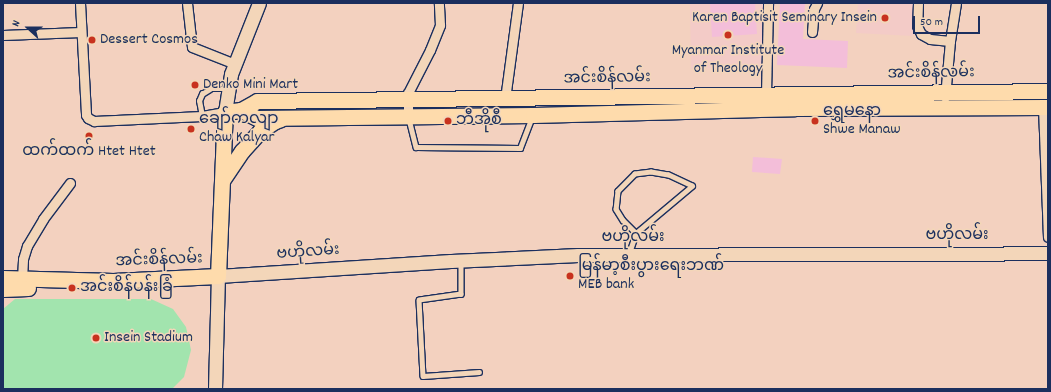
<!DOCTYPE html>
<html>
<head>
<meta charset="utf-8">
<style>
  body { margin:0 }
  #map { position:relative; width:1051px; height:392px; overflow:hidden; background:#f3d1bf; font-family:Dekko,"Noto Sans Myanmar",sans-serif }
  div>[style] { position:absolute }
  .built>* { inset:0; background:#f3cbc7 }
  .green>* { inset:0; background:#a2e4ae }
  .building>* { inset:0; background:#f3bed9 }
  .roads { filter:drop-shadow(1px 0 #1b2f5e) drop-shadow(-1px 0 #1b2f5e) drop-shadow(0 1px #1b2f5e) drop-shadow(0 -1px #1b2f5e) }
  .lane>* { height:4.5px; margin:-2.25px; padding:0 2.25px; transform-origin:2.25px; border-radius:2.25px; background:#f3d6b9 }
  .street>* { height:9px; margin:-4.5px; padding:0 4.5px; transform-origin:4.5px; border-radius:4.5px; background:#f3d6b9 }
  .secondary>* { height:13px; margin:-6.5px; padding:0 6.5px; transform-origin:6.5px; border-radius:6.5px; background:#f3d6b9 }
  .primary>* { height:15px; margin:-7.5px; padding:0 7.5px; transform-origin:7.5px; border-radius:7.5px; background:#fedbac }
  .dots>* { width:11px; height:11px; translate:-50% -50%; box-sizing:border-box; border:2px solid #f3d6b9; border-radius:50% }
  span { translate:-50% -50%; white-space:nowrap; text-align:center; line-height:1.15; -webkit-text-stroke:3px #f3d6b9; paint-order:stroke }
  .poi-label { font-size:16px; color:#1b2f5e }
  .right { translate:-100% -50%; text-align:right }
  .left { translate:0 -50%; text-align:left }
  .street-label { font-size:16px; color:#1b2f5e }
  .frame { position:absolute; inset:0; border:4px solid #1b2f5e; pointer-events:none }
  .north { position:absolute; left:8px; top:8px; width:40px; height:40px; -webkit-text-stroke:3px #f3d6b9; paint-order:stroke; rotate:291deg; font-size:11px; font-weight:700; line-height:16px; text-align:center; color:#1b2f5e }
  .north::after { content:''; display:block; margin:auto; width:14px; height:18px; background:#1b2f5e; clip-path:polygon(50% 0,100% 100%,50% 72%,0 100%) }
  .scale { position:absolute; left:913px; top:16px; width:67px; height:18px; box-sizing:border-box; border:2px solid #1b2f5e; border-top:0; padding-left:5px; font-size:12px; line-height:14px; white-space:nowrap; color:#1b2f5e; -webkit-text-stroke:3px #f3d6b9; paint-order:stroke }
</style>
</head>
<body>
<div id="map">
  <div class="built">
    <i style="clip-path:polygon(690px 3px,765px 3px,767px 66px,691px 69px)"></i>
    <i style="clip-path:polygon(858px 3px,915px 3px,913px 36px,856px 33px)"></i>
  </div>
  <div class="green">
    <i style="clip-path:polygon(15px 299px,151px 299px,173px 309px,186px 327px,191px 350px,184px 377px,172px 389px,3px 389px,3px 309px)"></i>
  </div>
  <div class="building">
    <i style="clip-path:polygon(710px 3px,755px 4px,757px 34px,712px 37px)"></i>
    <i style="clip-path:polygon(780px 3px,805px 3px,803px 39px,848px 41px,847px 68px,777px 65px)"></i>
    <i style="clip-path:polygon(753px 157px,782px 159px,780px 174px,752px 172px)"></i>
  </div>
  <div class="roads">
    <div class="lane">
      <i style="left:202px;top:116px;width:15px;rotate:-101deg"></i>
      <i style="left:199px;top:101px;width:8px;rotate:-67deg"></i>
      <i style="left:202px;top:94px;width:9px;rotate:-32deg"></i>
      <i style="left:210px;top:89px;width:18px"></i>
      <i style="left:409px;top:119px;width:29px;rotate:76deg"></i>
      <i style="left:416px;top:147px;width:104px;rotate:0.6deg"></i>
      <i style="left:520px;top:148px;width:33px;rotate:-69deg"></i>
      <i style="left:629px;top:253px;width:21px;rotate:-71deg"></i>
      <i style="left:636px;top:233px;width:73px;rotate:-40deg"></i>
      <i style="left:692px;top:186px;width:26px;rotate:-155deg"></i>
      <i style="left:668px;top:175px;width:17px;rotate:-170deg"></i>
      <i style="left:651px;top:172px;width:16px;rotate:173deg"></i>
      <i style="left:635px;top:174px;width:24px;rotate:135deg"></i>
      <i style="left:618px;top:191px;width:18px;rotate:96deg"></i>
      <i style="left:616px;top:209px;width:13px;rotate:58deg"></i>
      <i style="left:623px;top:220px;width:18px;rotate:45deg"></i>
      <i style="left:461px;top:261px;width:33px;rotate:90deg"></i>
      <i style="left:461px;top:294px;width:42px;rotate:171.9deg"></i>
      <i style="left:419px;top:300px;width:76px;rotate:87deg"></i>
      <i style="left:423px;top:376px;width:56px;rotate:-4.1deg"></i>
    </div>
    <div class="street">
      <i style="left:80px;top:3px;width:112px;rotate:86.9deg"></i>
      <i style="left:86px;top:115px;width:4px;rotate:56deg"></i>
      <i style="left:88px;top:118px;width:7px;rotate:27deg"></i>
      <i style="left:94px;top:121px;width:108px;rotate:-2.7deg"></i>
      <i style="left:202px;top:116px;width:23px;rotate:-10deg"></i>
      <i style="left:187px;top:3px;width:44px;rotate:83.5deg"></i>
      <i style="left:192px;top:47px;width:46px;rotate:21.6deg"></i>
      <i style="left:918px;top:3px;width:23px;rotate:92deg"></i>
      <i style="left:917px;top:26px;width:9px;rotate:63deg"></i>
      <i style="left:921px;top:34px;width:10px;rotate:29deg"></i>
      <i style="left:930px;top:39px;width:20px;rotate:6deg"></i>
      <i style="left:812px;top:32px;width:23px;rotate:-85deg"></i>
      <i style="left:814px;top:9px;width:7px;rotate:-63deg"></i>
      <i style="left:3px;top:35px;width:78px;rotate:-2.2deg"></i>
      <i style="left:766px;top:94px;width:91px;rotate:-88.7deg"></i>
      <i style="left:945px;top:97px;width:56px;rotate:-84.9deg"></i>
      <i style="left:950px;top:41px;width:38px;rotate:-81deg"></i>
      <i style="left:505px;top:99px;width:97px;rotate:-82.3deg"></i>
      <i style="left:1043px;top:107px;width:130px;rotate:87.8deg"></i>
      <i style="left:408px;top:115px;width:22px;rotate:-90deg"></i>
      <i style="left:408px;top:93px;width:48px;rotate:-62.9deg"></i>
      <i style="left:430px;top:50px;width:27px;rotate:-68deg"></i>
      <i style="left:440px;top:25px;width:22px;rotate:-93deg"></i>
      <i style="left:22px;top:279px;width:20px;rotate:-87deg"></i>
      <i style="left:23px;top:259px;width:14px;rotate:-73deg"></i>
      <i style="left:27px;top:246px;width:31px;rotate:-59deg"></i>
      <i style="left:43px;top:219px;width:45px;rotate:-53.1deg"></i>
    </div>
    <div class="secondary">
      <i style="left:225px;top:112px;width:38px;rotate:-81deg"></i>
      <i style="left:231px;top:74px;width:76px;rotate:-68.5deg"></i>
      <i style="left:215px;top:389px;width:113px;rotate:-88.5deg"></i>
      <i style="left:218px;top:276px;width:233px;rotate:-3.7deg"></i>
      <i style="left:451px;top:261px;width:127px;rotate:-2.7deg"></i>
      <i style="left:578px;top:255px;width:470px;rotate:-0.2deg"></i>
    </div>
    <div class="primary">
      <i style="left:241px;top:110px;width:18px;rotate:27deg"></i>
      <i style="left:257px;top:118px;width:276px;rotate:-0.6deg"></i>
      <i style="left:533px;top:115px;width:262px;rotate:-1.5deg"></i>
      <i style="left:795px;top:108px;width:253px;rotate:-0.2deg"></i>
      <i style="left:223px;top:179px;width:34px;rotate:-56deg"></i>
      <i style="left:242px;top:151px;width:27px;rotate:-48deg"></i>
      <i style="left:260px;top:131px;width:18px;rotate:-34deg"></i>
      <i style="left:275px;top:121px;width:6px;rotate:-18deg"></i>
      <i style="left:3px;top:278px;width:110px;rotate:1.6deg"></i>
      <i style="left:113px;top:281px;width:105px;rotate:-2.7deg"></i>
      <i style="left:218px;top:276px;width:164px;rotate:-87.6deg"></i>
      <i style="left:225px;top:112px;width:16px;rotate:-7deg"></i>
      <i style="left:241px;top:110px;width:18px;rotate:-29deg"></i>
      <i style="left:257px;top:101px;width:791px;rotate:-0.72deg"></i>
      <i style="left:3px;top:289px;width:25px;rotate:-2deg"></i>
    </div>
  </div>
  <div class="dots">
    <i style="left:885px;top:18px;background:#c8321e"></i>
    <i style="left:728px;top:35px;background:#c8321e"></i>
    <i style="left:92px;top:40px;background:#c8321e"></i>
    <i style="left:195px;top:85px;background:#c8321e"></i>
    <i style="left:448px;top:121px;background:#c8321e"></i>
    <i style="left:815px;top:121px;background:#c8321e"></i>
    <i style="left:191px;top:129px;background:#c8321e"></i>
    <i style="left:89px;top:136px;background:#c8321e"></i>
    <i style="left:570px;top:276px;background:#c8321e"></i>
    <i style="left:72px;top:288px;background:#c8321e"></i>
    <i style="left:96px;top:338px;background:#c8321e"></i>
  </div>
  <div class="poi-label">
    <span class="right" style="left:877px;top:18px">Karen Baptisit Seminary Insein</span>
    <span class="left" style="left:100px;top:40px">Dessert Cosmos</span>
    <span style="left:728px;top:60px">Myanmar Institute<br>of Theology</span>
    <span class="left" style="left:203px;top:85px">Denko Mini Mart</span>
    <span class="left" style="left:823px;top:121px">ရွှေမနော<br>Shwe Manaw</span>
    <span class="left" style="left:199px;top:129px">ချော်ကလျာ<br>Chaw Kalyar</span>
    <span class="left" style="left:456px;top:121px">ဘီအိုစီ</span>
    <span style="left:89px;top:152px">ထက်ထက် Htet Htet</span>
    <span class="left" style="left:578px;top:276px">မြန်မာ့စီးပွားရေးဘဏ်<br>MEB bank</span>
    <span class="left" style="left:80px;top:288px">အင်းစိန်ပန်းခြံ</span>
    <span class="left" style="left:104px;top:338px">Insein Stadium</span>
  </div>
  <div class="street-label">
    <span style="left:931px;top:74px;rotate:-1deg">အင်းစိန်လမ်း</span>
    <span style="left:607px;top:79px;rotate:-1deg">အင်းစိန်လမ်း</span>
    <span style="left:957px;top:236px">ဗဟိုလမ်း</span>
    <span style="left:633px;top:238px">ဗဟိုလမ်း</span>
    <span style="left:308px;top:253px;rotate:-4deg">ဗဟိုလမ်း</span>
    <span style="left:159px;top:261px;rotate:-2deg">အင်းစိန်လမ်း</span>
  </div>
  <div class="frame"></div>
  <div class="north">N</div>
  <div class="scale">50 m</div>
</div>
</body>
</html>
